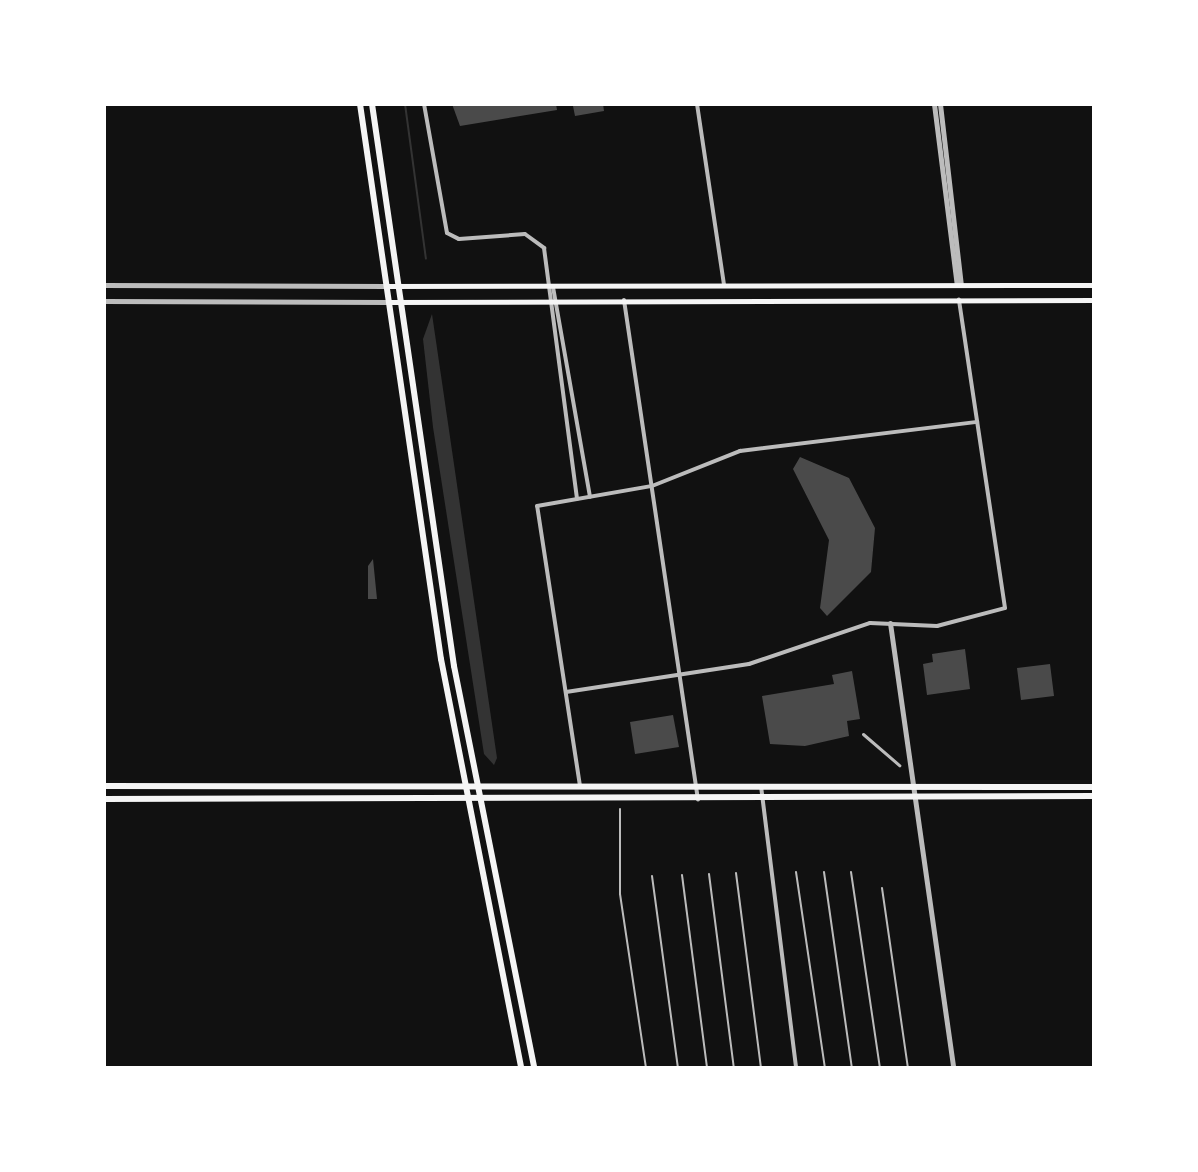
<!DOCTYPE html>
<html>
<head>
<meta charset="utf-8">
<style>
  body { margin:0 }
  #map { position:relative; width:1198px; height:1172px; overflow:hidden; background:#111; font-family:"Roboto Condensed",sans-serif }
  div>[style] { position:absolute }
  .water>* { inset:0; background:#333 }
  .stream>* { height:2px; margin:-1px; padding:0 1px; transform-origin:1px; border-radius:1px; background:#333 }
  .building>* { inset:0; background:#4a4a4a }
  .service>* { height:2px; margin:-1px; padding:0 1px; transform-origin:1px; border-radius:1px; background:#bcbcbc }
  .pedestrian>* { height:3px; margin:-1.5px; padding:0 1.5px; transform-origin:1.5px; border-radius:1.5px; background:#bcbcbc }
  .minor>* { height:4px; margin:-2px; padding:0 2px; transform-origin:2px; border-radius:2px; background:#bcbcbc }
  .tertiary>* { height:5px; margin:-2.5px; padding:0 2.5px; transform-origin:2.5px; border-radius:2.5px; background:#bcbcbc }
  .secondary>* { height:5px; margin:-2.5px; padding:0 2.5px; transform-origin:2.5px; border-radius:2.5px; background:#f5f5f5 }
  .primary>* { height:6px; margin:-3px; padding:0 3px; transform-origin:3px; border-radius:3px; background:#f5f5f5 }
  .trunk>* { height:6px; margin:-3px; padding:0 3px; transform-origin:3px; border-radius:3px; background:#f5f5f5 }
  span { translate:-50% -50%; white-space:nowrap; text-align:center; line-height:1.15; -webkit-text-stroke:7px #fff; paint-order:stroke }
  .frame { position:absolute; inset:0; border:106px solid #fff; pointer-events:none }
</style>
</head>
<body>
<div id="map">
  <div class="water">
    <i style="clip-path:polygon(432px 314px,497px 758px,494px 765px,484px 754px,433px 427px,423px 339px)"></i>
  </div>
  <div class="stream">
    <i style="left:405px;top:104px;width:156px;rotate:82.3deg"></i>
  </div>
  <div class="building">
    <i style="clip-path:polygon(452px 104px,556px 104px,557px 110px,460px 126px)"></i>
    <i style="clip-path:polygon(603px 104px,604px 111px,575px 116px,573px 106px)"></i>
    <i style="clip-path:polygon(800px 457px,849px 478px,875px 528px,871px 572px,827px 616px,820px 608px,829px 540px,793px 469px)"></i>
    <i style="clip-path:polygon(373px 559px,377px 599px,368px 599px,368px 566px)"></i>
    <i style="clip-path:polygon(965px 649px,970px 689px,927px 695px,923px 664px,933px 662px,932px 654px)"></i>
    <i style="clip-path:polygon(1050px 664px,1054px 696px,1021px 700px,1017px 668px)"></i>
    <i style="clip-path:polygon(852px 671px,860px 719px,847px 721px,849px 736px,805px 746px,770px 744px,762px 696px,834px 684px,832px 675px)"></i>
    <i style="clip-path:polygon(673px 715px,679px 747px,635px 754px,630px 722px)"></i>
  </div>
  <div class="service">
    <i style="left:620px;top:809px;width:85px;rotate:90deg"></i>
    <i style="left:620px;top:894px;width:176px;rotate:81.5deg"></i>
    <i style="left:796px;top:872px;width:198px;rotate:81.6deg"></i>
    <i style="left:824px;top:872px;width:198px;rotate:81.9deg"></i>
    <i style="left:851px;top:872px;width:198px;rotate:81.6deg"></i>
    <i style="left:736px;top:873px;width:197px;rotate:82.7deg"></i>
    <i style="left:709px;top:874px;width:196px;rotate:82.7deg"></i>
    <i style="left:682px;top:875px;width:195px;rotate:82.6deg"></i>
    <i style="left:652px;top:876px;width:194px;rotate:82.3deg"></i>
    <i style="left:882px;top:888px;width:182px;rotate:81.8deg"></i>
  </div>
  <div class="pedestrian">
    <i style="left:863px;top:734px;width:48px;rotate:40.7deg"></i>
  </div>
  <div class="minor">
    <i style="left:424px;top:104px;width:131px;rotate:79.9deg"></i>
    <i style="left:447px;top:233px;width:13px;rotate:27deg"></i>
    <i style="left:459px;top:239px;width:66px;rotate:-4.3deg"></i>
    <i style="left:525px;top:234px;width:24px;rotate:36deg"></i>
    <i style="left:544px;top:248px;width:253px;rotate:82.5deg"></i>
    <i style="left:697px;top:104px;width:183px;rotate:81.5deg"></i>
    <i style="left:553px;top:287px;width:213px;rotate:80deg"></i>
    <i style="left:624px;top:300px;width:505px;rotate:81.58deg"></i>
    <i style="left:566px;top:692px;width:185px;rotate:-8.7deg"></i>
    <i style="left:749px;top:664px;width:128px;rotate:-18.7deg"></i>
    <i style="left:870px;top:623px;width:67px;rotate:2.6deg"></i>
    <i style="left:937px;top:626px;width:70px;rotate:-14.8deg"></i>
    <i style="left:1005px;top:608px;width:312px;rotate:-98.5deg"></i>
    <i style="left:580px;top:786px;width:283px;rotate:-98.7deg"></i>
    <i style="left:537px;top:506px;width:117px;rotate:-9.9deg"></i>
    <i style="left:652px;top:486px;width:95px;rotate:-21.7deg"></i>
    <i style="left:740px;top:451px;width:239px;rotate:-7deg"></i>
    <i style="left:761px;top:786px;width:284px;rotate:82.9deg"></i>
  </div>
  <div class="tertiary">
    <i style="left:934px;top:104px;width:182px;rotate:82.8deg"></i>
    <i style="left:940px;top:104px;width:182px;rotate:83.4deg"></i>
    <i style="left:104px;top:285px;width:282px;rotate:0.2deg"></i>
    <i style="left:104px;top:301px;width:285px;rotate:0.2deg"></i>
    <i style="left:890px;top:623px;width:449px;rotate:81.9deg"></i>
  </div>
  <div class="secondary">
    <i style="left:386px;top:286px;width:708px;rotate:-0.08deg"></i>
    <i style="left:389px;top:302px;width:705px;rotate:-0.16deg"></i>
  </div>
  <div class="primary">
    <i style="left:360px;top:104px;width:561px;rotate:81.7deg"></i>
    <i style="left:441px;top:659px;width:417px;rotate:78.9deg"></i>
    <i style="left:372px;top:104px;width:568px;rotate:81.7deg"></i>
    <i style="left:454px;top:666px;width:410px;rotate:78.7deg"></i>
  </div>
  <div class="trunk">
    <i style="left:104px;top:786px;width:990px;rotate:0.06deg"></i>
    <i style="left:104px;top:799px;width:990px;rotate:-0.17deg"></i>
  </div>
  <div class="frame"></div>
</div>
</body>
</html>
